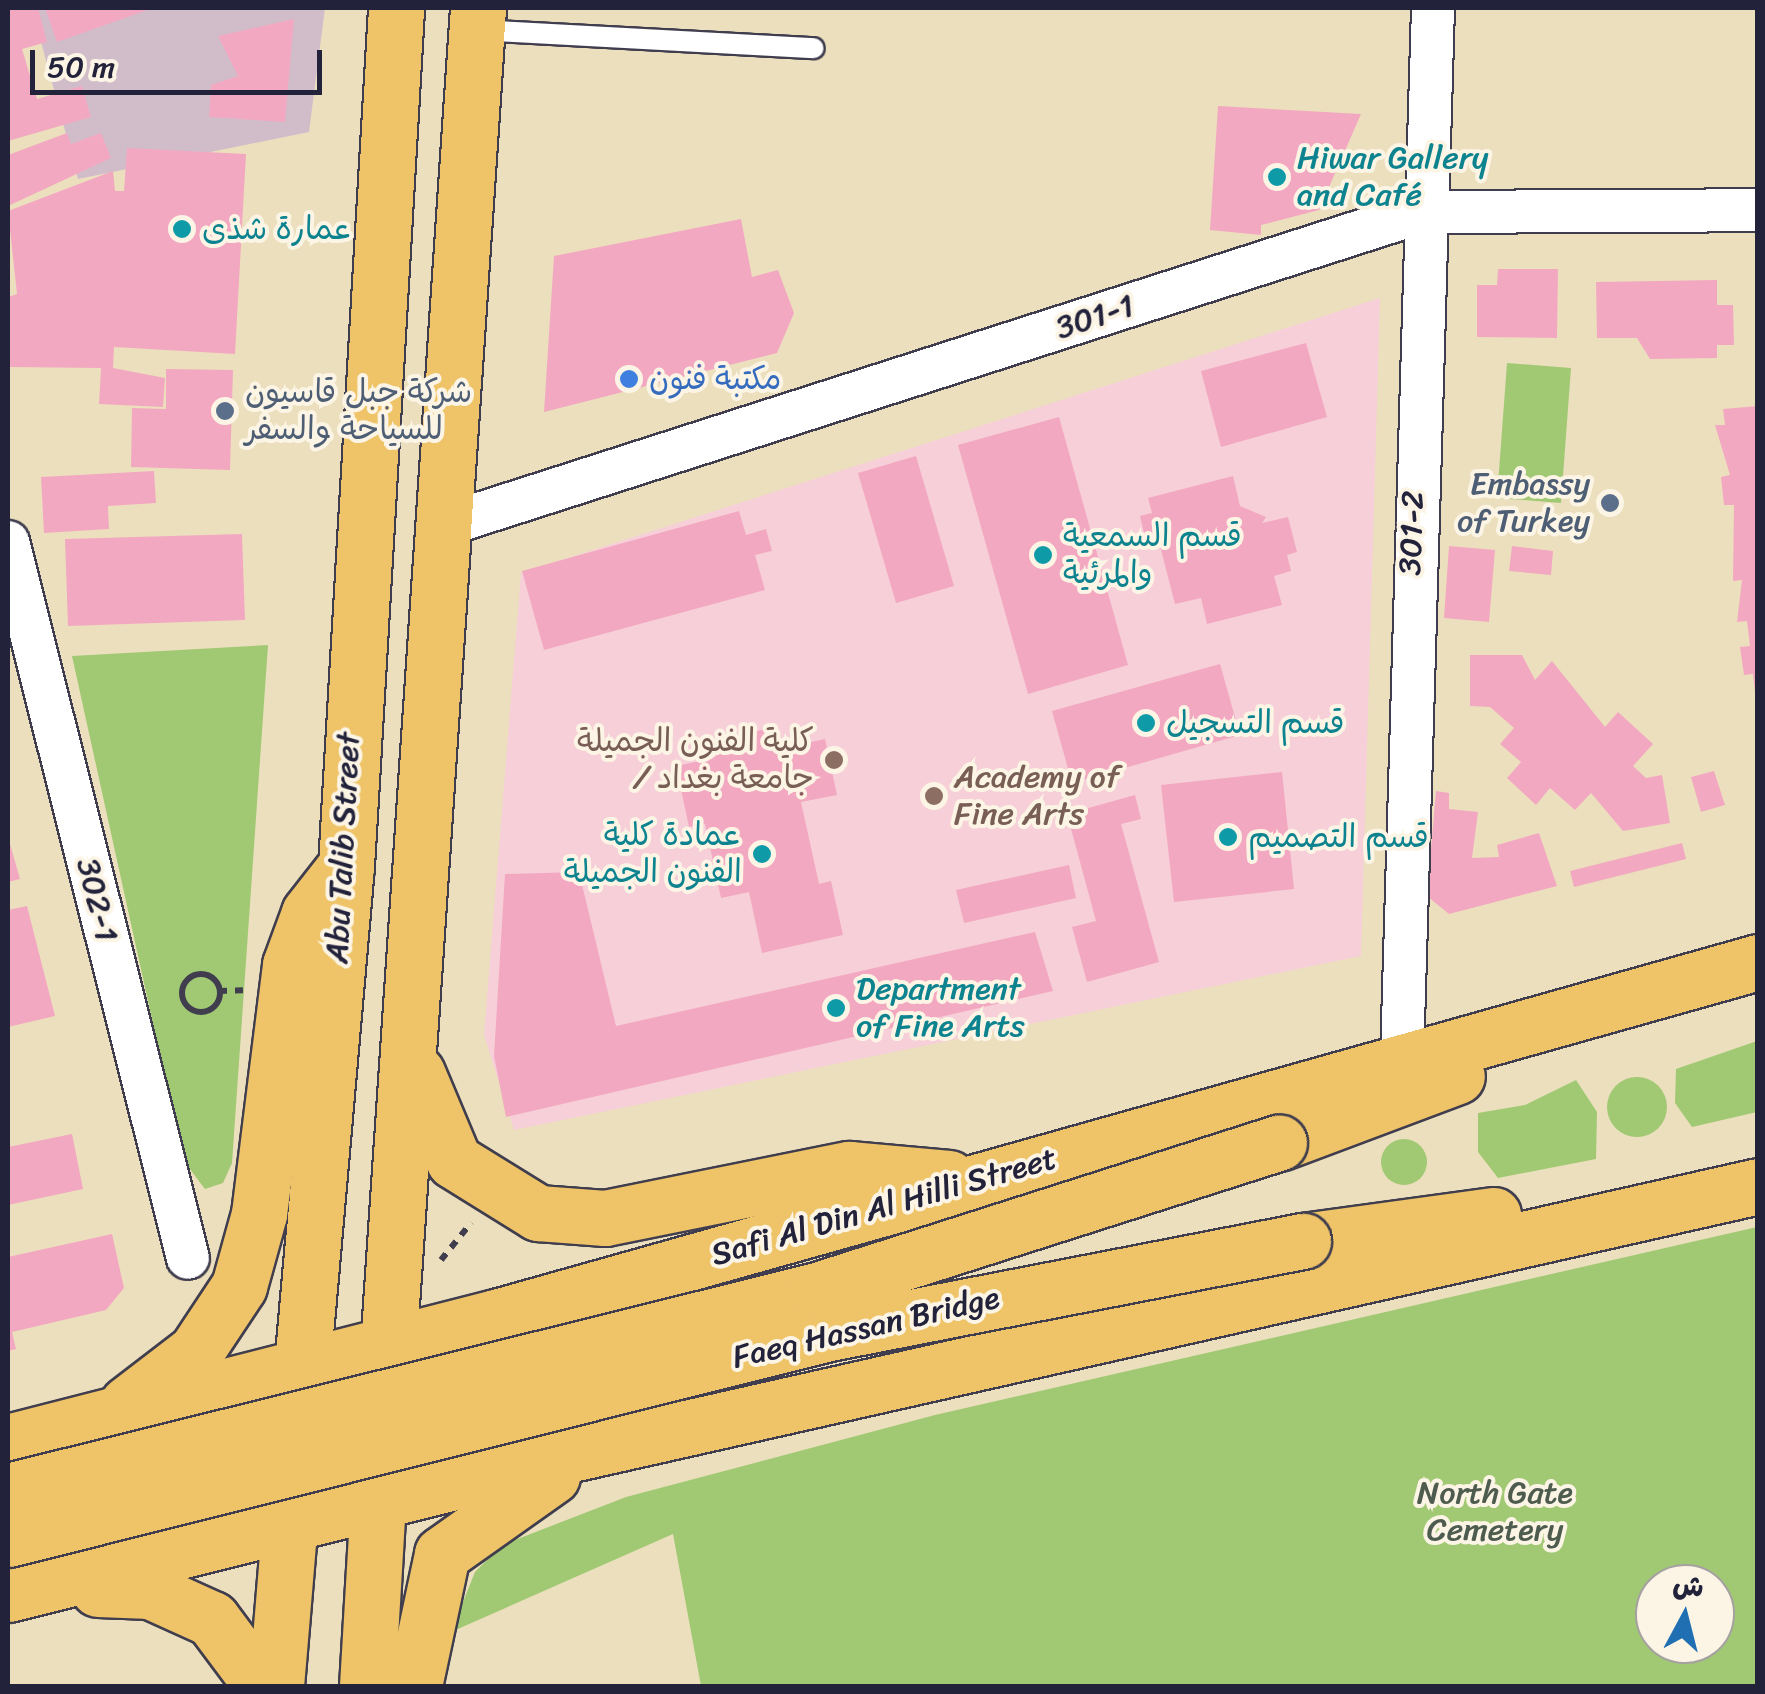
<!DOCTYPE html>
<html>
<head>
<meta charset="utf-8">
<style>
  body { margin:0 }
  #map { position:relative; width:1765px; height:1694px; overflow:hidden; background:#ecdfbd; font-family:Sriracha,"Playpen Sans Arabic",sans-serif }
  div>[style] { position:absolute }
  .built>* { inset:0; background:#f6cfd8 }
  .industrial>* { inset:0; background:#d1bdca }
  .green>* { inset:0; background:#a1c974 }
  .round { border-radius:50% }
  .building>* { inset:0; background:#f3a8c1 }
  .path>* { height:6px; margin-top:-3px; transform-origin:0; background:repeating-linear-gradient(90deg,#403e4e 0 8px,transparent 0 16px) }
  .path>.ring { margin:-3px; padding:0; box-sizing:content-box; background:none; border:6px solid #403e4e; border-radius:50% }
  .roads { filter:drop-shadow(2px 0 #403e4e) drop-shadow(-2px 0 #403e4e) drop-shadow(0 2px #403e4e) drop-shadow(0 -2px #403e4e) }
  .lane>* { height:20px; margin:-10px; padding:0 10px; transform-origin:10px; border-radius:10px; background:#fff }
  .street>* { height:42px; margin:-21px; padding:0 21px; transform-origin:21px; border-radius:21px; background:#fff }
  .primary>* { height:55px; margin:-27.5px; padding:0 27.5px; transform-origin:27.5px; border-radius:27.5px; background:#efc469 }
  .bridges { filter:drop-shadow(2px 0 #403e4e) drop-shadow(-2px 0 #403e4e) drop-shadow(0 2px #403e4e) drop-shadow(0 -2px #403e4e) }
  .primary-bridge>* { height:55px; margin:-27.5px; padding:0 27.5px; transform-origin:27.5px; border-radius:27.5px; background:#efc469 }
  .dots>* { width:28px; height:28px; translate:-50% -50%; box-sizing:border-box; border:5px solid #fcf5e5; border-radius:50% }
  span { translate:-50% -50%; white-space:nowrap; text-align:center; line-height:1.15; -webkit-text-stroke:8px #fcf5e5; paint-order:stroke }
  .culture-label { font-size:32px; color:#0d838f }
  .left { translate:0 -50%; text-align:left }
  .right { translate:-100% -50%; text-align:right }
  .street-label { font-size:32px; color:#22223b }
  .shop-label { font-size:32px; color:#366cbe }
  .service-label { font-size:32px; color:#4e5e75 }
  .education-label { font-size:32px; color:#785e54 }
  .park-label { font-size:32px; color:#4e5c4f }
  .frame { position:absolute; inset:0; border:10px solid #22223b; pointer-events:none }
  .north { position:absolute; left:1635px; top:1564px; width:100px; height:100px; box-sizing:border-box; background:#fcf5e5; border:2px solid #a5a1a1; border-radius:50%; rotate:7deg; font-size:28px; font-weight:700; line-height:40px; text-align:center; color:#22223b }
  .north::after { content:''; display:block; margin:auto; width:35px; height:45px; background:#1f6fb2; clip-path:polygon(50% 0,100% 100%,50% 72%,0 100%) }
  .scale { position:absolute; left:30px; top:50px; width:292px; height:45px; box-sizing:border-box; border:5px solid #22223b; border-top:0; padding-left:12px; font-size:30px; line-height:35px; white-space:nowrap; color:#22223b; -webkit-text-stroke:8px #fcf5e5; paint-order:stroke }
</style>
</head>
<body>
<div id="map">
  <div class="built">
    <i style="clip-path:polygon(1380px 298px,1361px 956px,514px 1130px,484px 1035px,521px 573px)"></i>
  </div>
  <div class="industrial">
    <i style="clip-path:polygon(8px 8px,325px 8px,309px 132px,78px 179px,33px 12px,8px 22px)"></i>
  </div>
  <div class="green">
    <i style="clip-path:polygon(1507px 363px,1571px 368px,1561px 503px,1497px 498px)"></i>
    <i style="clip-path:polygon(268px 645px,232px 1163px,223px 1183px,205px 1189px,183px 1160px,72px 656px)"></i>
    <i style="clip-path:polygon(1757px 1041px,1757px 1112px,1692px 1127px,1675px 1103px,1676px 1069px)"></i>
    <i class="round" style="left:1607px;top:1077px;width:60px;height:60px"></i>
    <i style="clip-path:polygon(1576px 1080px,1597px 1112px,1596px 1159px,1498px 1178px,1478px 1152px,1478px 1113px,1525px 1105px)"></i>
    <i class="round" style="left:1381px;top:1139px;width:46px;height:46px"></i>
    <i style="clip-path:polygon(evenodd,1757px 1227px,1757px 1686px,701px 1686px,673px 1534px,451px 1632px,475px 1572px,502px 1545px,626px 1497px,935px 1415px,1757px 1227px,1655px 1584px,1715px 1584px,1715px 1644px,1655px 1644px,1655px 1584px)"></i>
  </div>
  <div class="building">
    <i style="clip-path:polygon(8px 8px,38px 8px,47px 42px,22px 49px,37px 99px,82px 86px,91px 117px,8px 141px)"></i>
    <i style="clip-path:polygon(45px 8px,153px 8px,57px 42px)"></i>
    <i style="clip-path:polygon(294px 19px,285px 122px,209px 117px,211px 85px,238px 76px,218px 36px)"></i>
    <i style="clip-path:polygon(1218px 106px,1361px 114px,1319px 210px,1261px 225px,1261px 235px,1210px 230px)"></i>
    <i style="clip-path:polygon(67px 133px,71px 144px,101px 133px,111px 158px,8px 206px,8px 155px)"></i>
    <i style="clip-path:polygon(127px 148px,246px 154px,235px 354px,114px 347px,113px 368px,165px 378px,163px 407px,99px 404px,101px 368px,8px 367px,8px 297px,17px 294px,8px 211px,113px 171px,115px 191px,124px 191px)"></i>
    <i style="clip-path:polygon(741px 219px,752px 277px,778px 270px,794px 313px,777px 353px,544px 412px,554px 256px)"></i>
    <i style="clip-path:polygon(1498px 269px,1558px 269px,1557px 338px,1477px 337px,1477px 285px,1497px 285px)"></i>
    <i style="clip-path:polygon(1717px 280px,1717px 305px,1733px 305px,1734px 345px,1717px 345px,1717px 358px,1650px 359px,1637px 338px,1597px 338px,1596px 282px)"></i>
    <i style="clip-path:polygon(1306px 343px,1327px 417px,1221px 447px,1201px 371px)"></i>
    <i style="clip-path:polygon(166px 369px,233px 370px,230px 470px,131px 467px,132px 408px,166px 409px)"></i>
    <i style="clip-path:polygon(1758px 406px,1758px 692px,1755px 692px,1753px 674px,1744px 675px,1740px 647px,1750px 646px,1747px 621px,1737px 622px,1742px 580px,1733px 581px,1734px 505px,1724px 505px,1721px 477px,1730px 475px,1715px 425px,1725px 425px,1723px 409px)"></i>
    <i style="clip-path:polygon(1059px 417px,1128px 665px,1028px 694px,958px 445px)"></i>
    <i style="clip-path:polygon(916px 456px,954px 586px,896px 603px,858px 473px)"></i>
    <i style="clip-path:polygon(154px 471px,156px 503px,108px 506px,109px 529px,44px 533px,41px 477px)"></i>
    <i style="clip-path:polygon(1233px 476px,1240px 506px,1266px 517px,1262px 523px,1288px 517px,1297px 552px,1287px 555px,1291px 571px,1274px 576px,1282px 605px,1207px 624px,1201px 598px,1175px 604px,1158px 538px,1146px 542px,1140px 516px,1152px 513px,1148px 498px)"></i>
    <i style="clip-path:polygon(739px 511px,746px 535px,766px 529px,772px 551px,755px 555px,765px 590px,544px 650px,522px 571px)"></i>
    <i style="clip-path:polygon(242px 534px,245px 620px,68px 626px,65px 539px)"></i>
    <i style="clip-path:polygon(1449px 546px,1495px 550px,1489px 622px,1444px 618px)"></i>
    <i style="clip-path:polygon(1512px 546px,1553px 551px,1551px 575px,1509px 571px)"></i>
    <i style="clip-path:polygon(1470px 655px,1522px 655px,1535px 680px,1552px 661px,1605px 727px,1618px 712px,1653px 744px,1633px 766px,1646px 778px,1662px 775px,1670px 823px,1623px 831px,1591px 793px,1575px 810px,1550px 788px,1536px 805px,1507px 778px,1521px 762px,1500px 744px,1514px 728px,1490px 707px,1470px 706px)"></i>
    <i style="clip-path:polygon(1220px 664px,1240px 735px,1072px 783px,1052px 711px)"></i>
    <i style="clip-path:polygon(766px 729px,770px 751px,825px 739px,837px 795px,801px 802px,819px 884px,831px 881px,843px 935px,762px 953px,749px 892px,721px 898px,705px 824px,689px 827px,676px 766px,700px 761px,697px 743px)"></i>
    <i style="clip-path:polygon(1714px 771px,1725px 805px,1701px 812px,1691px 777px)"></i>
    <i style="clip-path:polygon(1282px 772px,1294px 889px,1174px 902px,1161px 785px)"></i>
    <i style="clip-path:polygon(1436px 791px,1449px 793px,1449px 809px,1478px 812px,1472px 858px,1499px 857px,1497px 845px,1539px 833px,1557px 886px,1449px 914px,1427px 896px)"></i>
    <i style="clip-path:polygon(1135px 795px,1141px 819px,1121px 824px,1159px 962px,1087px 982px,1072px 927px,1096px 921px,1067px 814px)"></i>
    <i style="clip-path:polygon(8px 837px,20px 879px,8px 882px)"></i>
    <i style="clip-path:polygon(1682px 843px,1686px 859px,1574px 887px,1570px 871px)"></i>
    <i style="clip-path:polygon(1069px 865px,1076px 898px,964px 923px,956px 890px)"></i>
    <i style="clip-path:polygon(579px 872px,616px 1026px,1035px 932px,1053px 991px,506px 1117px,494px 1056px,505px 874px)"></i>
    <i style="clip-path:polygon(27px 906px,55px 1016px,8px 1027px,8px 910px)"></i>
    <i style="clip-path:polygon(72px 1134px,83px 1189px,8px 1205px,8px 1147px)"></i>
    <i style="clip-path:polygon(112px 1234px,124px 1288px,106px 1310px,12px 1332px,16px 1349px,8px 1351px,8px 1257px)"></i>
  </div>
  <div class="path">
    <i class="ring" style="left:182px;top:974px;width:32px;height:32px"></i>
    <i style="left:219px;top:991px;width:24px;rotate:-2deg"></i>
    <i style="left:441px;top:1260px;width:48px;rotate:-51deg"></i>
  </div>
  <div class="roads">
    <div class="lane">
      <i style="left:478px;top:30px;width:336px;rotate:3.1deg"></i>
    </div>
    <div class="street">
      <i style="left:448px;top:524px;width:1022px;rotate:-17.78deg"></i>
      <i style="left:1421px;top:212px;width:337px;rotate:-0.3deg"></i>
      <i style="left:8px;top:542px;width:738px;rotate:75.89deg"></i>
      <i style="left:1402px;top:1058px;width:1050px;rotate:-88.31deg"></i>
    </div>
    <div class="primary">
      <i style="left:417px;top:1073px;width:95px;rotate:67.2deg"></i>
      <i style="left:454px;top:1161px;width:99px;rotate:31.8deg"></i>
      <i style="left:538px;top:1213px;width:67px;rotate:4.3deg"></i>
      <i style="left:605px;top:1218px;width:249px;rotate:-11.4deg"></i>
      <i style="left:849px;top:1169px;width:100px;rotate:5.1deg"></i>
      <i style="left:1279px;top:1143px;width:190px;rotate:-20.6deg"></i>
      <i style="left:1303px;top:1241px;width:192px;rotate:-7.8deg"></i>
      <i style="left:386px;top:1379px;width:1374px;rotate:-86.16deg"></i>
      <i style="left:299px;top:1401px;width:537px;rotate:-84.98deg"></i>
      <i style="left:346px;top:866px;width:859px;rotate:-86.66deg"></i>
      <i style="left:127px;top:1404px;width:87px;rotate:-37.5deg"></i>
      <i style="left:196px;top:1351px;width:78px;rotate:-56.5deg"></i>
      <i style="left:239px;top:1286px;width:75px;rotate:-74.5deg"></i>
      <i style="left:259px;top:1214px;width:251px;rotate:-82.9deg"></i>
      <i style="left:290px;top:965px;width:55px;rotate:-69.9deg"></i>
      <i style="left:309px;top:913px;width:57px;rotate:-52.1deg"></i>
      <i style="left:8px;top:1442px;width:504px;rotate:-14.37deg"></i>
      <i style="left:496px;top:1317px;width:1311px;rotate:-15.71deg"></i>
      <i style="left:98px;top:1589px;width:52px;rotate:2.2deg"></i>
      <i style="left:150px;top:1591px;width:68px;rotate:24.3deg"></i>
      <i style="left:212px;top:1619px;width:84px;rotate:53.3deg"></i>
      <i style="left:8px;top:1594px;width:526px;rotate:-14.09deg"></i>
      <i style="left:518px;top:1466px;width:1271px;rotate:-12.72deg"></i>
      <i style="left:276px;top:1686px;width:190px;rotate:-85.2deg"></i>
      <i style="left:367px;top:1686px;width:216px;rotate:-86.6deg"></i>
      <i style="left:414px;top:1686px;width:135px;rotate:-78deg"></i>
      <i style="left:442px;top:1554px;width:135px;rotate:-35.3deg"></i>
    </div>
  </div>
  <div class="bridges">
    <div class="primary-bridge">
      <i style="left:8px;top:1491px;width:834px;rotate:-13.95deg"></i>
      <i style="left:817px;top:1290px;width:485px;rotate:-17.7deg"></i>
      <i style="left:8px;top:1539px;width:846px;rotate:-14.09deg"></i>
      <i style="left:829px;top:1333px;width:483px;rotate:-11deg"></i>
    </div>
  </div>
  <div class="dots">
    <i style="left:1277px;top:177px;background:#0f9aa8"></i>
    <i style="left:182px;top:229px;background:#0f9aa8"></i>
    <i style="left:629px;top:379px;background:#3f7fe0"></i>
    <i style="left:225px;top:411px;background:#5c6f8a"></i>
    <i style="left:1610px;top:503px;background:#5c6f8a"></i>
    <i style="left:1043px;top:555px;background:#0f9aa8"></i>
    <i style="left:1146px;top:723px;background:#0f9aa8"></i>
    <i style="left:834px;top:760px;background:#8d6e63"></i>
    <i style="left:934px;top:796px;background:#8d6e63"></i>
    <i style="left:1228px;top:837px;background:#0f9aa8"></i>
    <i style="left:762px;top:854px;background:#0f9aa8"></i>
    <i style="left:836px;top:1008px;background:#0f9aa8"></i>
  </div>
  <div class="culture-label">
    <span class="left" style="left:1297px;top:177px">Hiwar Gallery<br>and Café</span>
    <span class="left" style="left:202px;top:229px">عمارة شذى</span>
    <span class="left" style="left:1063px;top:555px">قسم السمعية<br>والمرئية</span>
    <span class="left" style="left:1166px;top:723px">قسم التسجيل</span>
    <span class="right" style="left:742px;top:854px">عمادة كلية<br>الفنون الجميلة</span>
    <span class="left" style="left:1248px;top:837px">قسم التصميم</span>
    <span class="left" style="left:856px;top:1008px">Department<br>of Fine Arts</span>
  </div>
  <div class="street-label">
    <span style="left:1095px;top:317px;rotate:-18deg">301-1</span>
    <span style="left:1412px;top:533px;rotate:-88deg">301-2</span>
    <span style="left:343px;top:848px;rotate:-87deg">Abu Talib Street</span>
    <span style="left:97px;top:900px;rotate:76deg">302-1</span>
    <span style="left:884px;top:1207px;rotate:-16deg">Safi Al Din Al Hilli Street</span>
    <span style="left:866px;top:1328px;rotate:-13deg">Faeq Hassan Bridge</span>
  </div>
  <div class="shop-label">
    <span class="left" style="left:649px;top:379px">مكتبة فنون</span>
  </div>
  <div class="service-label">
    <span class="left" style="left:245px;top:411px">شركة جبل قاسيون<br>للسياحة والسفر</span>
    <span class="right" style="left:1590px;top:503px">Embassy<br>of Turkey</span>
  </div>
  <div class="education-label">
    <span class="right" style="left:814px;top:760px">كلية الفنون الجميلة<br>/ جامعة بغداد</span>
    <span class="left" style="left:954px;top:796px">Academy of<br>Fine Arts</span>
  </div>
  <div class="park-label">
    <span style="left:1495px;top:1512px">North Gate<br>Cemetery</span>
  </div>
  <div class="frame"></div>
  <div class="north">ش</div>
  <div class="scale">50 m</div>
</div>
</body>
</html>
